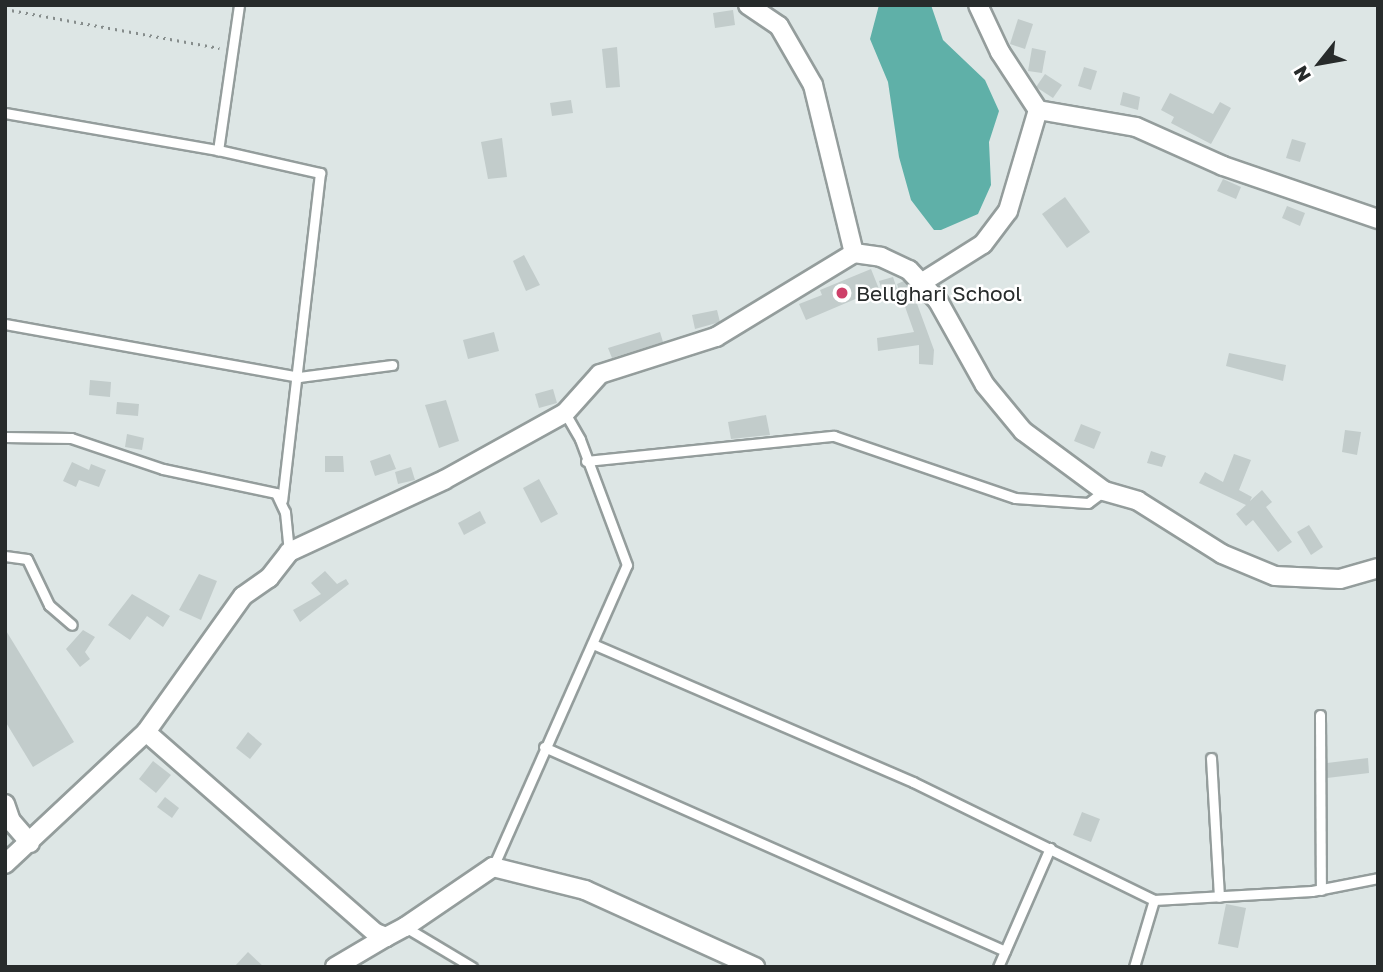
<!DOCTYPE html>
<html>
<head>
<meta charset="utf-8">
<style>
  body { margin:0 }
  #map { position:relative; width:1383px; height:972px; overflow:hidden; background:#dde6e5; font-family:"Golos Text",sans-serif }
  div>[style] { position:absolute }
  .water>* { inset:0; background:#5fb0a8 }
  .building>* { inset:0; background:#c2cccb }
  .path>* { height:2.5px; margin-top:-1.25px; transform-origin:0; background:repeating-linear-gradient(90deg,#868d8c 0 2px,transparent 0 7px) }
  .roads { filter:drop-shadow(2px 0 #949d9c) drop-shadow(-2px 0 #949d9c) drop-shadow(0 2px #949d9c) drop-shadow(0 -2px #949d9c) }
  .lane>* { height:9px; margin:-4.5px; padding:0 4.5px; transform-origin:4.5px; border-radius:4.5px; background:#fff }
  .street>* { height:18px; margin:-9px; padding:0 9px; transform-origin:9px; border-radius:9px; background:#fff }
  .dots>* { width:19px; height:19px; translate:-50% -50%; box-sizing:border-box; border:4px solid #fff; border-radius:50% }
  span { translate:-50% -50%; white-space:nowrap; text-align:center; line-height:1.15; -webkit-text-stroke:5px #fff; paint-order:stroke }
  .poi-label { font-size:21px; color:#272b2b }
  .left { translate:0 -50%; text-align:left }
  .frame { position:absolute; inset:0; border:7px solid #272b2b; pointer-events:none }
  .north { position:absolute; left:1285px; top:28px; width:70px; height:70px; -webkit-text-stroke:5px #fff; paint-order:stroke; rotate:239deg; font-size:19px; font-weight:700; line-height:28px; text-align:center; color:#272b2b }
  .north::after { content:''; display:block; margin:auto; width:24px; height:32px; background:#272b2b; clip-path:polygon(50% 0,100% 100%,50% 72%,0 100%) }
</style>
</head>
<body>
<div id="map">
  <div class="water">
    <i style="clip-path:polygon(879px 5px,931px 5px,943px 40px,985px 80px,999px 111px,989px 142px,991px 185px,978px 214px,941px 230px,934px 230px,911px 200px,899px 157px,888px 82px,870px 39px)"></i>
  </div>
  <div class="building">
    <i style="clip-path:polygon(733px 10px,735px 25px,715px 28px,713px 13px)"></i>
    <i style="clip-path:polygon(1018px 19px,1033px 24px,1025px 49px,1010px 44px)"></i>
    <i style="clip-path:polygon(617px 47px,620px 87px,606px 88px,602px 49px)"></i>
    <i style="clip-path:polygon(1032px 48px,1046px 51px,1042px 73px,1028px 71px)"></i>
    <i style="clip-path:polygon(1084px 67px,1097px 71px,1091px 90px,1078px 86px)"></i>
    <i style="clip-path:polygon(1045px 74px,1062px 85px,1053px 98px,1036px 87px)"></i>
    <i style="clip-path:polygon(1123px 92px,1140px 97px,1138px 110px,1120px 105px)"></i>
    <i style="clip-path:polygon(1170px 93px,1213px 114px,1220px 102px,1231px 108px,1211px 144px,1171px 123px,1174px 117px,1161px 110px)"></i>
    <i style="clip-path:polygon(571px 100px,573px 113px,552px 116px,550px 103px)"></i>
    <i style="clip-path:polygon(502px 138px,507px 177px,488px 179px,481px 142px)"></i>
    <i style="clip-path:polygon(1292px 139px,1306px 143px,1300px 162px,1286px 158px)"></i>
    <i style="clip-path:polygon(1223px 179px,1241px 187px,1236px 199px,1217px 191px)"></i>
    <i style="clip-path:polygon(1065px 197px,1090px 232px,1067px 248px,1042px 214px)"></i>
    <i style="clip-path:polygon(1287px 206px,1305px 213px,1300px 226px,1282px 218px)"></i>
    <i style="clip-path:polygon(524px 255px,540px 285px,526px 291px,513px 261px)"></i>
    <i style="clip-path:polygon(871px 269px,879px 289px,806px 320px,799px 304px,822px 295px,820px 290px)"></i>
    <i style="clip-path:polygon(893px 277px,898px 292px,884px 296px,879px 281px)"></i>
    <i style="clip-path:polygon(904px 281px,912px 290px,934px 350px,933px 365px,919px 364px,919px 345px,878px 351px,877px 338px,914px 332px,897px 284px)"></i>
    <i style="clip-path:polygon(717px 310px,720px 322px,695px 329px,692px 315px)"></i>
    <i style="clip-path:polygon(494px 332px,499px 351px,468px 359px,463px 340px)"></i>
    <i style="clip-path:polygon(660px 332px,663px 342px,612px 358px,608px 348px)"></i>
    <i style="clip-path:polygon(1229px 353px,1286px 365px,1283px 381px,1226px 366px)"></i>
    <i style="clip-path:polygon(90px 380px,111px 382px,110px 397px,89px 395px)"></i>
    <i style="clip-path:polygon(553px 389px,557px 403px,539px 408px,535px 394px)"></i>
    <i style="clip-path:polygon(446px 400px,459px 441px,439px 448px,425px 405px)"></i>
    <i style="clip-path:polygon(117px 402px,139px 404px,138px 416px,116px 414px)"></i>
    <i style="clip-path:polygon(766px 415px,770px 435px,731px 439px,728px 422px)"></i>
    <i style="clip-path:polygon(1081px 424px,1101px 432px,1094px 449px,1074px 441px)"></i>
    <i style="clip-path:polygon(1345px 430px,1361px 432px,1357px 455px,1342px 452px)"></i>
    <i style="clip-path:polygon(127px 434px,144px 438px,142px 450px,125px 447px)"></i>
    <i style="clip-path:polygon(1151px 451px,1166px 456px,1162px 467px,1147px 463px)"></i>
    <i style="clip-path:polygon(390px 454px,396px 469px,375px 476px,370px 461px)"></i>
    <i style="clip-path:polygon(1234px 454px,1251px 460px,1239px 490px,1252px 497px,1250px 501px,1262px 490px,1272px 502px,1266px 507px,1292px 542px,1278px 552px,1253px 520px,1246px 526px,1236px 514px,1246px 505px,1199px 483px,1205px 472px,1223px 482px)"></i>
    <i style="clip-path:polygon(325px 456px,343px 456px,344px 472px,325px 472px)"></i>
    <i style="clip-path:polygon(72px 462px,89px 470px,91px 464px,106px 470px,99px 487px,79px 480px,76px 487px,63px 481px)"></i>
    <i style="clip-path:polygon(411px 467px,415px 480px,398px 484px,395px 472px)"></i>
    <i style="clip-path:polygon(539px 479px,558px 514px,541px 523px,523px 488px)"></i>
    <i style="clip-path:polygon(480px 511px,486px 523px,464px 535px,458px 523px)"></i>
    <i style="clip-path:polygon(1309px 525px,1323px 547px,1311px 555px,1297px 532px)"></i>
    <i style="clip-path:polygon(325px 571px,337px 584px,346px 579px,349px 584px,300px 622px,293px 610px,321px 594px,311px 583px)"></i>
    <i style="clip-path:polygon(199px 574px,217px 581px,201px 620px,179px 610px)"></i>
    <i style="clip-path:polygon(132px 594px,170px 616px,163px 627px,147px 616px,130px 640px,108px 625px)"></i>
    <i style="clip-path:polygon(5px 629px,74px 742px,33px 767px,5px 721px)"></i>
    <i style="clip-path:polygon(83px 630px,95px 637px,85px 652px,90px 659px,80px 667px,66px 649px)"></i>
    <i style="clip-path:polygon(248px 732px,262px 744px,250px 759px,236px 748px)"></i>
    <i style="clip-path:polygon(1368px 758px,1369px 773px,1327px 778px,1327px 763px)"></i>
    <i style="clip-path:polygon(153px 761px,171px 775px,156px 793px,139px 779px)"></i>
    <i style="clip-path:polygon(165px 797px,179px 808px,172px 818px,157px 807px)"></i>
    <i style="clip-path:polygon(1082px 812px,1100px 819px,1091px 842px,1073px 835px)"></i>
    <i style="clip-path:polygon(1226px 904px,1246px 908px,1238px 948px,1218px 944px)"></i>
    <i style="clip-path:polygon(248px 952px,264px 967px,234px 967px)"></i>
  </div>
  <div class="path">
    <i style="left:5px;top:9px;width:218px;rotate:10.3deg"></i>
  </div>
  <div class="roads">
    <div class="lane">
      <i style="left:239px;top:5px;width:147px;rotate:98.2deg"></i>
      <i style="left:218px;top:150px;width:105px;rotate:12.7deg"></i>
      <i style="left:320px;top:173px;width:329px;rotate:96.6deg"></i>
      <i style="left:5px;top:113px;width:216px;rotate:9.9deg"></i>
      <i style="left:5px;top:324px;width:299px;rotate:10.2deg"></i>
      <i style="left:299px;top:377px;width:94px;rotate:-7.4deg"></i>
      <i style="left:5px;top:437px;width:66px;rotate:0.9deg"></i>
      <i style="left:71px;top:438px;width:97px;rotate:18.6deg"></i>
      <i style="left:163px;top:469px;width:116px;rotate:12deg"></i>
      <i style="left:276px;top:493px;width:21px;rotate:65deg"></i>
      <i style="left:285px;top:512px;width:40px;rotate:84.3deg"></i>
      <i style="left:586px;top:461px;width:249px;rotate:-5.8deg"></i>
      <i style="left:834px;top:436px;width:191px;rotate:18.9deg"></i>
      <i style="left:1015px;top:498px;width:73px;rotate:3.9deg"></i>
      <i style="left:1088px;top:503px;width:20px;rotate:-37deg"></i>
      <i style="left:5px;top:556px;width:22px;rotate:8deg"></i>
      <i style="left:27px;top:559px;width:51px;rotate:64.4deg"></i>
      <i style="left:49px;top:605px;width:30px;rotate:41deg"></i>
      <i style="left:595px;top:645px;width:346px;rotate:23.3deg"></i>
      <i style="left:913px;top:782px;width:268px;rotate:26.1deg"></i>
      <i style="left:1154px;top:900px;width:158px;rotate:-3.3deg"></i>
      <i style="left:1312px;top:891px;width:67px;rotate:-11.1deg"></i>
      <i style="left:1320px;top:715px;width:175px;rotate:89.7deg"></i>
      <i style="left:544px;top:747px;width:504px;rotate:23.87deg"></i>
      <i style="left:1211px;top:758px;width:139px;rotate:86.7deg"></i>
      <i style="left:493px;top:867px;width:330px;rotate:-66.1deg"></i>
      <i style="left:627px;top:565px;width:134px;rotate:-110.5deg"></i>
      <i style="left:580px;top:439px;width:30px;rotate:-120deg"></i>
      <i style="left:405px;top:927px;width:78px;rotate:30.8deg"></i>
      <i style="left:998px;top:967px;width:130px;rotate:-66.4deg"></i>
      <i style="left:1134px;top:967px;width:70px;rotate:-73.4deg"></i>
    </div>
    <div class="street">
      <i style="left:748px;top:5px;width:37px;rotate:34deg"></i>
      <i style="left:779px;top:26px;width:68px;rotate:60deg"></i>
      <i style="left:813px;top:85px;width:173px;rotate:76.3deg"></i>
      <i style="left:978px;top:5px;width:52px;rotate:64.9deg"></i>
      <i style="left:1000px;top:52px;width:69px;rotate:56.8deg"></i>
      <i style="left:1038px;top:110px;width:99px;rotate:9.8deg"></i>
      <i style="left:1136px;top:127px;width:95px;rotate:24.1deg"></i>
      <i style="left:1223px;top:166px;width:164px;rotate:18.9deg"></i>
      <i style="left:921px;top:283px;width:73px;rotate:-32.2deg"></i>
      <i style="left:983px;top:244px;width:41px;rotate:-52.9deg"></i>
      <i style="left:1008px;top:211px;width:105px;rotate:-73.5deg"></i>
      <i style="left:146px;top:732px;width:305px;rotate:41.2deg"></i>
      <i style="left:376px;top:933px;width:11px;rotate:22deg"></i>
      <i style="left:386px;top:937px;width:21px;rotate:-28deg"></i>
      <i style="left:405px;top:927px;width:107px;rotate:-34.3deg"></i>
      <i style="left:493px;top:867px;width:95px;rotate:14deg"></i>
      <i style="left:585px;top:890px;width:187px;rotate:24.4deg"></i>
      <i style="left:5px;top:804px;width:18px;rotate:71deg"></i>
      <i style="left:11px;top:821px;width:29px;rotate:49deg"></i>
      <i style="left:5px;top:864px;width:193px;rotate:-43.1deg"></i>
      <i style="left:146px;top:732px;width:167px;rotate:-54.5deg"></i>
      <i style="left:243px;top:596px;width:32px;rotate:-35deg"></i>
      <i style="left:269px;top:578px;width:33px;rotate:-52deg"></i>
      <i style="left:289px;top:552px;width:171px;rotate:-24.9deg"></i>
      <i style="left:444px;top:480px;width:138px;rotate:-29deg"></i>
      <i style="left:565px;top:413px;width:52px;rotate:-48.1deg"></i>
      <i style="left:600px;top:374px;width:122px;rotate:-17.7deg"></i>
      <i style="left:716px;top:337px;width:162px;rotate:-31.3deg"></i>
      <i style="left:854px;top:253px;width:27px;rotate:8deg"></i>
      <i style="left:881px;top:257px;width:31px;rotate:25deg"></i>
      <i style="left:909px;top:270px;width:42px;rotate:46.9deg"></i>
      <i style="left:938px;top:301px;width:96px;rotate:60.8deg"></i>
      <i style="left:985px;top:385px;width:60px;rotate:50.4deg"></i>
      <i style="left:1023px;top:431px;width:101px;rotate:36.5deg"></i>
      <i style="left:1104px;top:491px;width:35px;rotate:16deg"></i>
      <i style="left:1138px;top:501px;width:99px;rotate:32.2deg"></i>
      <i style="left:1222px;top:554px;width:57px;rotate:22.5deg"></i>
      <i style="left:1275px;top:576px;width:65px;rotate:2.6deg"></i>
      <i style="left:1340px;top:579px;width:40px;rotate:-16deg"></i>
      <i style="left:335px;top:967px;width:59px;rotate:-30.5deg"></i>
    </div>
  </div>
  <div class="dots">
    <i style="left:842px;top:293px;background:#ce4069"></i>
  </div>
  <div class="poi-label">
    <span class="left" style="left:856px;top:293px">Bellghari School</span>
  </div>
  <div class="frame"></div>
  <div class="north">N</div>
</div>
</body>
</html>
